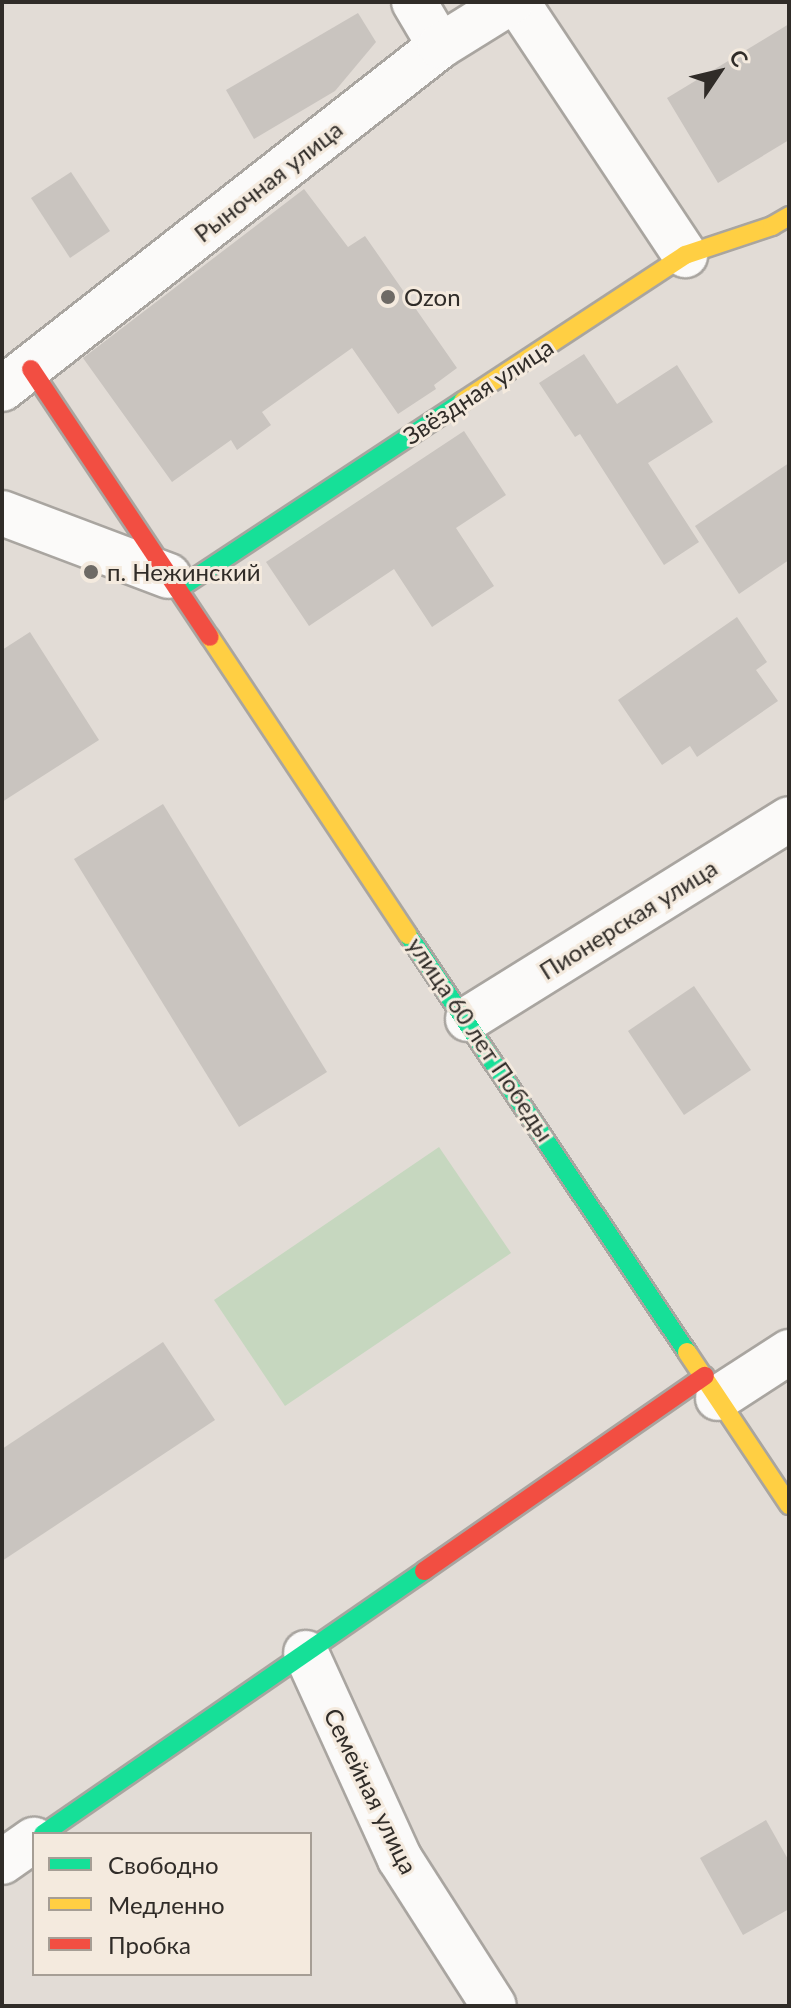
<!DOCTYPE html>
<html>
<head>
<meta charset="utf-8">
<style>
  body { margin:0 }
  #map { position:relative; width:791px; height:2008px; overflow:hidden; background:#e2dcd6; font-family:Lato,sans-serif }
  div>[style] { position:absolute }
  .green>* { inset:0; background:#c6d7bf }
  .building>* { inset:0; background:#c9c4bf }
  .roads { filter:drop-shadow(2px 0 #a9a5a0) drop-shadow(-2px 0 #a9a5a0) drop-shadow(0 2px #a9a5a0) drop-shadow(0 -2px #a9a5a0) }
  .street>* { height:44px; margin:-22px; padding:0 22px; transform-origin:22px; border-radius:22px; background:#fbfaf9 }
  .fast>* { height:18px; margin:-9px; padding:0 9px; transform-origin:9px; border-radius:9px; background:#16e098 }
  .slow>* { height:18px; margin:-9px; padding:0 9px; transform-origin:9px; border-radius:9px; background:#ffcf43 }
  .jam>* { height:18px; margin:-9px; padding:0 9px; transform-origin:9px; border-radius:9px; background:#f24e42 }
  .dots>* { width:22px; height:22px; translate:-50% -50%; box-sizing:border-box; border:4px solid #f4eade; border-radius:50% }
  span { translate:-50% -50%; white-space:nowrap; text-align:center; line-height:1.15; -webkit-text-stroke:6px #f4eade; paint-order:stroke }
  .street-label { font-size:24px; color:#302c28 }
  .poi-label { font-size:24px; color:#302c28 }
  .left { translate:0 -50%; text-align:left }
  .frame { position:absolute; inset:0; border:4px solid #302c28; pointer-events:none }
  .legend { position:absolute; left:32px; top:1832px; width:280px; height:144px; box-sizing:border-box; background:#f4eade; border:2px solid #a69e95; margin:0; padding:10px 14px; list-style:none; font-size:24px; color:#302c28 }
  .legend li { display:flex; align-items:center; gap:16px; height:40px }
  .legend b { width:40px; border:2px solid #a69e95 }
  .north { position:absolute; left:679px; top:32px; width:80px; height:80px; -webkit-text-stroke:6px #f4eade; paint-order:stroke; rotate:55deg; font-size:22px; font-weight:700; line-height:32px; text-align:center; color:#302c28 }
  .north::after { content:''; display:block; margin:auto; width:28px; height:36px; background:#302c28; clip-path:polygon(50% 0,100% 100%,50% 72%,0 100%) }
</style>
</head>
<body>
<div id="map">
  <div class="green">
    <i style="clip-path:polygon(439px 1147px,511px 1253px,285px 1406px,214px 1300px)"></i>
  </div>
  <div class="building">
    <i style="clip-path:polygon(358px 13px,376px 42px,335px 91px,254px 139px,226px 90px)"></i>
    <i style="clip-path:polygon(789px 24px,789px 140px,718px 183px,667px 98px)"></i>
    <i style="clip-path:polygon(71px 172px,110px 231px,70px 258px,31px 198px)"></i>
    <i style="clip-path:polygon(304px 189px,348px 247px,365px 236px,457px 368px,434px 385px,436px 389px,398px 414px,352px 348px,262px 412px,271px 425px,237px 450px,231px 440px,172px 482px,83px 358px)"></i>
    <i style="clip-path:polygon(584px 354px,617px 404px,677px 365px,713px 422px,648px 463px,699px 542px,664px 565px,580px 434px,575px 437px,539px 383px)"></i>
    <i style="clip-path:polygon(464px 431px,506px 495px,456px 528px,494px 586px,432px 627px,394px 569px,309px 626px,266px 562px)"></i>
    <i style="clip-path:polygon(789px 463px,789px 560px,739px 594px,695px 526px)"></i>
    <i style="clip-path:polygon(737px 617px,767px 662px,756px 670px,778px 701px,697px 757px,690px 746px,662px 765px,618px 700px)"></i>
    <i style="clip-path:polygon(30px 632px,99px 740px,2px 802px,2px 650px)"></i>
    <i style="clip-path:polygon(163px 804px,327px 1072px,239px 1127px,74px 859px)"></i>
    <i style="clip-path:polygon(694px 986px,751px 1070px,684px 1115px,628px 1031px)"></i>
    <i style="clip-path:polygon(163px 1342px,215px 1420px,2px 1561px,2px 1449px)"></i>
    <i style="clip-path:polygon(766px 1820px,789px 1861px,789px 1909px,743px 1935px,700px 1858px)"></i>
  </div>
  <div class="roads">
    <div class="street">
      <i style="left:414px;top:2px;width:51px;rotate:59.4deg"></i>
      <i style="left:517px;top:2px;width:304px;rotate:56.4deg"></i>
      <i style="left:2px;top:389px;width:556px;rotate:-38.06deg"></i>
      <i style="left:440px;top:46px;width:84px;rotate:-31.8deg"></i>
      <i style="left:2px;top:513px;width:178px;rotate:20.7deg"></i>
      <i style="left:468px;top:1019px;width:378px;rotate:-31.9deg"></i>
      <i style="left:718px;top:1398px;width:85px;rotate:-32.9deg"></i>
      <i style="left:306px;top:1653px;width:226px;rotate:65.5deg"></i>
      <i style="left:400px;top:1859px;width:174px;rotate:57.4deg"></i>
      <i style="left:2px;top:1862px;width:39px;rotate:-35deg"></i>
    </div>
    <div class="fast">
      <i style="left:178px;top:589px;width:341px;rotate:-33.4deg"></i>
      <i style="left:408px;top:935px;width:502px;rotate:56.21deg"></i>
      <i style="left:43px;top:1834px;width:463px;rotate:-34.6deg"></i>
    </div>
    <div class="slow">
      <i style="left:463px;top:401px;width:266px;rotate:-33.3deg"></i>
      <i style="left:685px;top:255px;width:92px;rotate:-18.4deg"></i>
      <i style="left:772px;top:226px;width:20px;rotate:-30deg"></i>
      <i style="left:210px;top:637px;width:358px;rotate:56.4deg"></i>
      <i style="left:687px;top:1352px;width:184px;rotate:56.3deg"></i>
    </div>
    <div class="jam">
      <i style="left:31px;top:369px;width:322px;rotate:56.3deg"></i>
      <i style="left:424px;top:1571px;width:342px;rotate:-34.8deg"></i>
    </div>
  </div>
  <div class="dots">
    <i style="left:388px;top:297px;background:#6e6a65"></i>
    <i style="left:91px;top:572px;background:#6e6a65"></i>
  </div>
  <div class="street-label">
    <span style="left:268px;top:181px;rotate:-38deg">Рыночная улица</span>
    <span style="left:478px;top:391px;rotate:-33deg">Звёздная улица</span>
    <span style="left:628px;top:919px;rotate:-32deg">Пионерская улица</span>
    <span style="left:481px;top:1039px;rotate:56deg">улица 60 лет Победы</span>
    <span style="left:371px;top:1791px;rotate:64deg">Семейная улица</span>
  </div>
  <div class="poi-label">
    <span class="left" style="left:404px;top:297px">Ozon</span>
    <span class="left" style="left:107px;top:572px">п. Нежинский</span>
  </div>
  <div class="frame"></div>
  <ul class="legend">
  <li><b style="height:10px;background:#16e098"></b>Свободно</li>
  <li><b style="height:10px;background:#ffcf43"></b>Медленно</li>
  <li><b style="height:10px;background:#f24e42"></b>Пробка</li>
  </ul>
  <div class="north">С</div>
</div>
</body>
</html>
